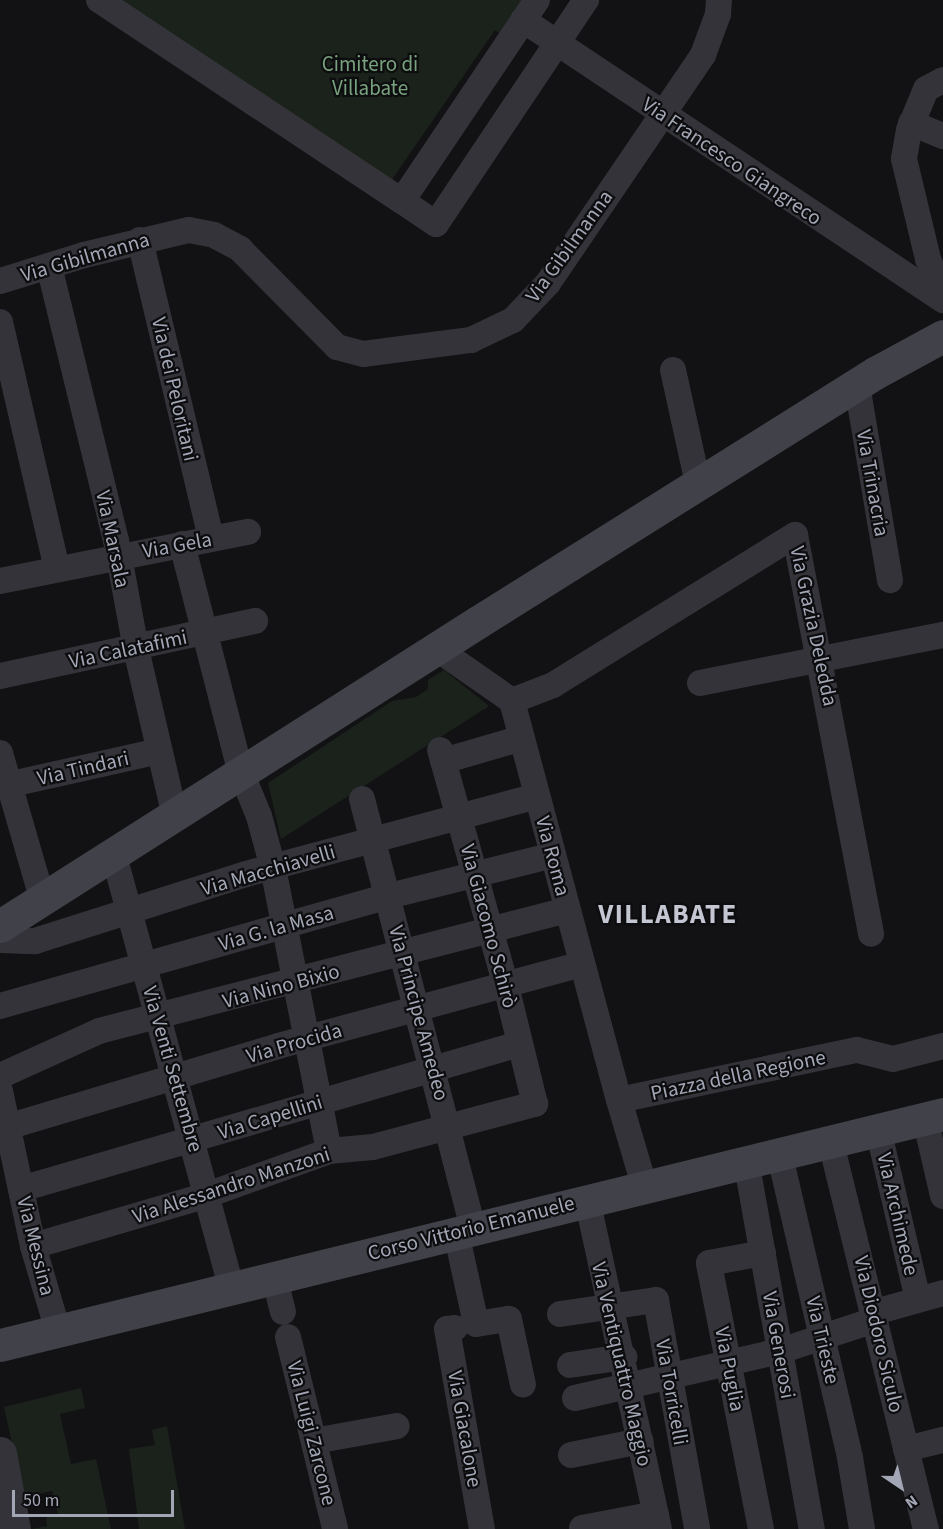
<!DOCTYPE html>
<html>
<head>
<meta charset="utf-8">
<style>
  body { margin:0 }
  #map { position:relative; width:943px; height:1529px; overflow:hidden; background:#121214; font-family:"Source Sans 3",sans-serif }
  div>[style] { position:absolute }
  .green>* { inset:0; background:#1a221b }
  .minor>* { height:26px; margin:-13px; padding:0 13px; transform-origin:13px; border-radius:13px; background:#333339 }
  .tertiary>* { height:33px; margin:-16.5px; padding:0 16.5px; transform-origin:16.5px; border-radius:16.5px; background:#333339 }
  .secondary>* { height:33px; margin:-16.5px; padding:0 16.5px; transform-origin:16.5px; border-radius:16.5px; background:#414249 }
  span { translate:-50% -50%; white-space:nowrap; text-align:center; line-height:1.15; -webkit-text-stroke:4.5px #0d0d0f; paint-order:stroke }
  .park-label { font-size:21px; color:#78a17e }
  .street-label { font-size:21px; color:#a3a7b5 }
  .district-label { font-size:27px; color:#c4c6d1; font-weight:700; letter-spacing:1.5px }
  .north { position:absolute; left:871px; top:1457px; width:60px; height:60px; -webkit-text-stroke:4px #0d0d0f; paint-order:stroke; rotate:145deg; font-size:16px; font-weight:700; line-height:24px; text-align:center; color:#a3a7b5 }
  .north::after { content:''; display:block; margin:auto; width:21px; height:27px; background:#a3a7b5; clip-path:polygon(50% 0,100% 100%,50% 72%,0 100%) }
  .scale { position:absolute; left:12px; top:1490px; width:162px; height:27px; box-sizing:border-box; border:3px solid #a3a7b5; border-top:0; padding-left:8px; font-size:18px; line-height:21px; white-space:nowrap; color:#a3a7b5; -webkit-text-stroke:4px #0d0d0f; paint-order:stroke }
</style>
</head>
<body>
<div id="map">
  <div class="green">
    <i style="clip-path:polygon(116px 0,531px 0,505px 37px,495px 30px,391px 181px)"></i>
    <i style="clip-path:polygon(444px 670px,489px 706px,281px 839px,268px 783px,392px 701px,416px 697px,428px 689px,428px 680px)"></i>
    <i style="clip-path:polygon(81px 1388px,85px 1408px,60px 1414px,71px 1464px,96px 1459px,111px 1529px,31px 1529px,47px 1526px,46px 1518px,58px 1514px,52px 1491px,24px 1497px,4px 1407px)"></i>
    <i style="clip-path:polygon(167px 1426px,185px 1529px,139px 1529px,129px 1449px,155px 1445px,152px 1430px)"></i>
  </div>
  <div class="minor">
    <i style="left:99px;top:0;width:364px;rotate:33.6deg"></i>
    <i style="left:537px;top:0;width:242px;rotate:123.9deg"></i>
    <i style="left:402px;top:201px;width:41px;rotate:34.1deg"></i>
    <i style="left:436px;top:224px;width:270px;rotate:-56.2deg"></i>
    <i style="left:523px;top:20px;width:505px;rotate:33.69deg"></i>
    <i style="left:943px;top:80px;width:19px;rotate:152deg"></i>
    <i style="left:926px;top:89px;width:44px;rotate:112.5deg"></i>
    <i style="left:909px;top:130px;width:29px;rotate:100deg"></i>
    <i style="left:904px;top:159px;width:103px;rotate:76.5deg"></i>
    <i style="left:928px;top:259px;width:38px;rotate:67deg"></i>
    <i style="left:911px;top:123px;width:35px;rotate:22deg"></i>
    <i style="left:140px;top:240px;width:307px;rotate:76.6deg"></i>
    <i style="left:49px;top:266px;width:282px;rotate:76.3deg"></i>
    <i style="left:116px;top:540px;width:111px;rotate:79.6deg"></i>
    <i style="left:136px;top:649px;width:167px;rotate:76.9deg"></i>
    <i style="left:0;top:281px;width:88px;rotate:-17.2deg"></i>
    <i style="left:84px;top:255px;width:108px;rotate:-13.4deg"></i>
    <i style="left:189px;top:230px;width:25px;rotate:11deg"></i>
    <i style="left:214px;top:235px;width:30px;rotate:28deg"></i>
    <i style="left:240px;top:249px;width:138px;rotate:45.3deg"></i>
    <i style="left:337px;top:347px;width:27px;rotate:15deg"></i>
    <i style="left:363px;top:354px;width:109px;rotate:-7.4deg"></i>
    <i style="left:471px;top:340px;width:47px;rotate:-25.5deg"></i>
    <i style="left:513px;top:320px;width:51px;rotate:-46.6deg"></i>
    <i style="left:548px;top:283px;width:276px;rotate:-55.8deg"></i>
    <i style="left:703px;top:55px;width:44px;rotate:-69.9deg"></i>
    <i style="left:718px;top:14px;width:14px;rotate:-86deg"></i>
    <i style="left:0;top:322px;width:253px;rotate:77deg"></i>
    <i style="left:673px;top:370px;width:117px;rotate:77.6deg"></i>
    <i style="left:857px;top:385px;width:198px;rotate:80.4deg"></i>
    <i style="left:182px;top:544px;width:233px;rotate:75.6deg"></i>
    <i style="left:240px;top:770px;width:50px;rotate:67.6deg"></i>
    <i style="left:259px;top:816px;width:54px;rotate:74.9deg"></i>
    <i style="left:273px;top:868px;width:288px;rotate:78.8deg"></i>
    <i style="left:0;top:581px;width:253px;rotate:-11.2deg"></i>
    <i style="left:436px;top:648px;width:93px;rotate:34.9deg"></i>
    <i style="left:512px;top:701px;width:413px;rotate:75deg"></i>
    <i style="left:0;top:676px;width:261px;rotate:-12.2deg"></i>
    <i style="left:700px;top:683px;width:248px;rotate:-11.2deg"></i>
    <i style="left:512px;top:701px;width:44px;rotate:-21.3deg"></i>
    <i style="left:553px;top:685px;width:285px;rotate:-31.8deg"></i>
    <i style="left:795px;top:535px;width:406px;rotate:79.2deg"></i>
    <i style="left:0;top:753px;width:151px;rotate:73.8deg"></i>
    <i style="left:443px;top:761px;width:82px;rotate:-16.2deg"></i>
    <i style="left:7px;top:785px;width:156px;rotate:-12.6deg"></i>
    <i style="left:362px;top:799px;width:443px;rotate:75.5deg"></i>
    <i style="left:113px;top:852px;width:451px;rotate:74.8deg"></i>
    <i style="left:0;top:940px;width:35px;rotate:2deg"></i>
    <i style="left:35px;top:941px;width:221px;rotate:-17.6deg"></i>
    <i style="left:246px;top:874px;width:301px;rotate:-15deg"></i>
    <i style="left:0;top:1006px;width:404px;rotate:-15.8deg"></i>
    <i style="left:389px;top:896px;width:169px;rotate:-14deg"></i>
    <i style="left:0;top:1076px;width:109px;rotate:-24.4deg"></i>
    <i style="left:99px;top:1031px;width:483px;rotate:-14.5deg"></i>
    <i style="left:0;top:1091px;width:158px;rotate:78deg"></i>
    <i style="left:33px;top:1246px;width:89px;rotate:73.6deg"></i>
    <i style="left:925px;top:1118px;width:80px;rotate:77deg"></i>
    <i style="left:7px;top:1127px;width:283px;rotate:-16.6deg"></i>
    <i style="left:278px;top:1046px;width:315px;rotate:-15.1deg"></i>
    <i style="left:878px;top:1129px;width:175px;rotate:76.8deg"></i>
    <i style="left:830px;top:1139px;width:402px;rotate:76.2deg"></i>
    <i style="left:779px;top:1152px;width:314px;rotate:76.9deg"></i>
    <i style="left:850px;top:1458px;width:72px;rotate:80.4deg"></i>
    <i style="left:746px;top:1160px;width:375px;rotate:79.9deg"></i>
    <i style="left:644px;top:1185px;width:89px;rotate:-106.4deg"></i>
    <i style="left:619px;top:1100px;width:243px;rotate:-11.9deg"></i>
    <i style="left:857px;top:1050px;width:37px;rotate:14deg"></i>
    <i style="left:893px;top:1059px;width:52px;rotate:-14.6deg"></i>
    <i style="left:21px;top:1189px;width:519px;rotate:-16.23deg"></i>
    <i style="left:587px;top:1199px;width:338px;rotate:77.7deg"></i>
    <i style="left:456px;top:1232px;width:94px;rotate:77.7deg"></i>
    <i style="left:476px;top:1324px;width:33px;rotate:-9deg"></i>
    <i style="left:509px;top:1319px;width:67px;rotate:78deg"></i>
    <i style="left:33px;top:1246px;width:181px;rotate:-16.3deg"></i>
    <i style="left:207px;top:1195px;width:130px;rotate:-19.8deg"></i>
    <i style="left:329px;top:1151px;width:44px;rotate:-5.2deg"></i>
    <i style="left:373px;top:1147px;width:168px;rotate:-14.9deg"></i>
    <i style="left:535px;top:1104px;width:122px;rotate:-103.8deg"></i>
    <i style="left:506px;top:986px;width:245px;rotate:-105.6deg"></i>
    <i style="left:274px;top:1276px;width:37px;rotate:76deg"></i>
    <i style="left:875px;top:1312px;width:71px;rotate:-15.6deg"></i>
    <i style="left:560px;top:1314px;width:97px;rotate:-8.3deg"></i>
    <i style="left:656px;top:1300px;width:233px;rotate:79.8deg"></i>
    <i style="left:455px;top:1328px;width:8px;rotate:173deg"></i>
    <i style="left:447px;top:1329px;width:203px;rotate:80.1deg"></i>
    <i style="left:288px;top:1337px;width:198px;rotate:76.2deg"></i>
    <i style="left:570px;top:1365px;width:55px;rotate:-8.4deg"></i>
    <i style="left:575px;top:1398px;width:210px;rotate:-12.9deg"></i>
    <i style="left:780px;top:1351px;width:100px;rotate:-18.1deg"></i>
    <i style="left:314px;top:1441px;width:84px;rotate:-10.2deg"></i>
    <i style="left:906px;top:1449px;width:38px;rotate:-14deg"></i>
    <i style="left:571px;top:1455px;width:71px;rotate:-11.3deg"></i>
    <i style="left:582px;top:1528px;width:75px;rotate:-10.7deg"></i>
    <i style="left:761px;top:1529px;width:271px;rotate:-101.1deg"></i>
    <i style="left:709px;top:1263px;width:55px;rotate:-10.5deg"></i>
  </div>
  <div class="tertiary">
    <i style="left:0;top:1453px;width:77px;rotate:79.6deg"></i>
  </div>
  <div class="secondary">
    <i style="left:0;top:926px;width:566px;rotate:-32.46deg"></i>
    <i style="left:478px;top:622px;width:469px;rotate:-32.1deg"></i>
    <i style="left:875px;top:373px;width:77px;rotate:-28.6deg"></i>
    <i style="left:0;top:1345px;width:971px;rotate:-13.76deg"></i>
  </div>
  <div class="park-label">
    <span style="left:370px;top:76px">Cimitero di<br>Villabate</span>
  </div>
  <div class="street-label">
    <span style="left:732px;top:161px;rotate:34deg">Via Francesco Giangreco</span>
    <span style="left:569px;top:246px;rotate:-54deg">Via Gibilmanna</span>
    <span style="left:85px;top:257px;rotate:-16deg">Via Gibilmanna</span>
    <span style="left:175px;top:389px;rotate:77deg">Via dei Peloritani</span>
    <span style="left:873px;top:483px;rotate:80deg">Via Trinacria</span>
    <span style="left:113px;top:539px;rotate:78deg">Via Marsala</span>
    <span style="left:177px;top:545px;rotate:-10deg">Via Gela</span>
    <span style="left:814px;top:626px;rotate:78deg">Via Grazia Deledda</span>
    <span style="left:128px;top:649px;rotate:-12deg">Via Calatafimi</span>
    <span style="left:83px;top:768px;rotate:-13deg">Via Tindari</span>
    <span style="left:553px;top:856px;rotate:75deg">Via Roma</span>
    <span style="left:268px;top:870px;rotate:-16deg">Via Macchiavelli</span>
    <span style="left:489px;top:926px;rotate:75deg">Via Giacomo Schirò</span>
    <span style="left:276px;top:928px;rotate:-16deg">Via G. la Masa</span>
    <span style="left:281px;top:986px;rotate:-15deg">Via Nino Bixio</span>
    <span style="left:419px;top:1013px;rotate:75deg">Via Principe Amedeo</span>
    <span style="left:294px;top:1043px;rotate:-16deg">Via Procida</span>
    <span style="left:173px;top:1069px;rotate:74deg">Via Venti Settembre</span>
    <span style="left:738px;top:1075px;rotate:-12deg">Piazza della Regione</span>
    <span style="left:270px;top:1117px;rotate:-17deg">Via Capellini</span>
    <span style="left:231px;top:1185px;rotate:-18deg">Via Alessandro Manzoni</span>
    <span style="left:898px;top:1214px;rotate:77deg">Via Archimede</span>
    <span style="left:471px;top:1228px;rotate:-14deg">Corso Vittorio Emanuele</span>
    <span style="left:36px;top:1246px;rotate:76deg">Via Messina</span>
    <span style="left:879px;top:1334px;rotate:77deg">Via Diodoro Siculo</span>
    <span style="left:823px;top:1340px;rotate:77deg">Via Trieste</span>
    <span style="left:779px;top:1345px;rotate:80deg">Via Generosi</span>
    <span style="left:622px;top:1364px;rotate:77deg">Via Ventiquattro Maggio</span>
    <span style="left:730px;top:1369px;rotate:79deg">Via Puglia</span>
    <span style="left:672px;top:1392px;rotate:80deg">Via Torricelli</span>
    <span style="left:465px;top:1429px;rotate:80deg">Via Giacalone</span>
    <span style="left:312px;top:1433px;rotate:76deg">Via Luigi Zarcone</span>
  </div>
  <div class="district-label">
    <span style="left:668px;top:915px">VILLABATE</span>
  </div>
  <div class="north">N</div>
  <div class="scale">50 m</div>
</div>
</body>
</html>
